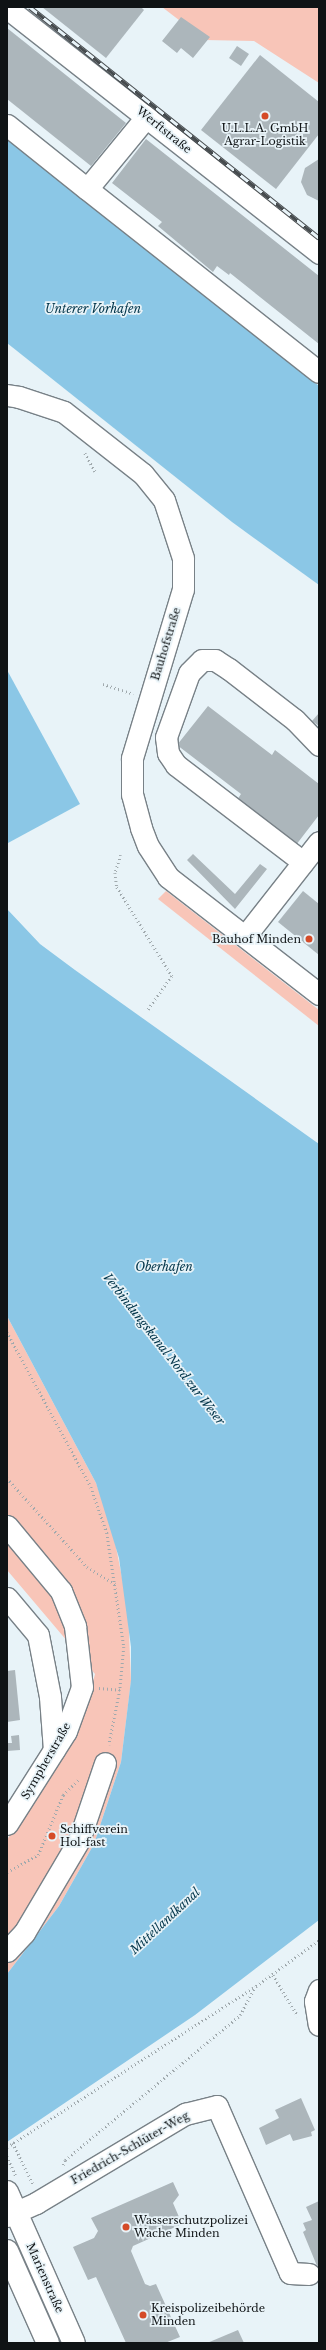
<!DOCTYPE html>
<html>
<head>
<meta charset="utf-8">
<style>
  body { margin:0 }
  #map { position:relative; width:326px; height:2350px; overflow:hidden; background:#e8f3f8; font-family:"Libre Baskerville",serif }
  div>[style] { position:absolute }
  .green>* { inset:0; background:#f8c5b8 }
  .water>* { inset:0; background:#8bc7e6 }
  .building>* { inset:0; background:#acb6bb }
  .path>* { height:2.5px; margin-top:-1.25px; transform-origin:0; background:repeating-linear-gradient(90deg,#a0a9ad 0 1px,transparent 0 4px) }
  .roads { filter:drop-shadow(1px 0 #788187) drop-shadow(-1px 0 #788187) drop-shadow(0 1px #788187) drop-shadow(0 -1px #788187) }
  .minor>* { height:21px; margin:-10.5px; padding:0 10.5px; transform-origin:10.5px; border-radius:10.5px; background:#fff }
  .major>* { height:22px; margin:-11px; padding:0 11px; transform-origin:11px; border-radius:11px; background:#fff }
  .rail>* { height:4.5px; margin-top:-2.25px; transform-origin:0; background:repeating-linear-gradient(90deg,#e8f3f8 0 9px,#464b4e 0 18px); box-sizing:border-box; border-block:1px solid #464b4e }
  .dots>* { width:11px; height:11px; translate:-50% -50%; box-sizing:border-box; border:2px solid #e8f3f8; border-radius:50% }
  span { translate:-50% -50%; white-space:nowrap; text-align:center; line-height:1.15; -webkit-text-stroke:3.5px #e8f3f8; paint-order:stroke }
  .poi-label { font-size:11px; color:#0f1315 }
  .right { translate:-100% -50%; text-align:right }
  .left { translate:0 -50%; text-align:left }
  .street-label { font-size:11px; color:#0f1315 }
  .water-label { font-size:12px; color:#003449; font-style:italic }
  .frame { position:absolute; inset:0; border:8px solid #0f1315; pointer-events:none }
</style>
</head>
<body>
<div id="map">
  <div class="green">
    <i style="clip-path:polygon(162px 7px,319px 7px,319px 83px,254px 41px,205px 40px)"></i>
    <i style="clip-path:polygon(166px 891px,319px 1010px,319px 1026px,158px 899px)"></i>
    <i style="clip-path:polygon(7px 1316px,96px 1483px,105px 1507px,115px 1542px,128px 1608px,131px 1681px,121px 1762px,94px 1844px,59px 1906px,7px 1974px,7px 1840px,88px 1700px,95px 1674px,7px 1570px)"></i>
  </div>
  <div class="water">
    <i style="clip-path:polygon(7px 138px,319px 386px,319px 585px,232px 522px,7px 343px)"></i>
    <i style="clip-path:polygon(7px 670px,80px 804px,8px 843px,7px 840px)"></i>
    <i style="clip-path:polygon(7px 909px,40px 944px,75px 970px,319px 1144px,319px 1920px,195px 2015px,7px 2142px,7px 1974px,59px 1906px,94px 1844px,121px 1762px,131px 1680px,131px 1647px,119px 1558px,96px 1483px,7px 1316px)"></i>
  </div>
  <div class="building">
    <i style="clip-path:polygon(42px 7px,141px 7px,144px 10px,106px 58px)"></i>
    <i style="clip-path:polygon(181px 17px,210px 37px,193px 58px,181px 48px,177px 53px,162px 41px)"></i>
    <i style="clip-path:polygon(7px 28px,126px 123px,91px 166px,7px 99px)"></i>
    <i style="clip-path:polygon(237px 46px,249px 54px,241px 66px,229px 58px)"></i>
    <i style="clip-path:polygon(260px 55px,319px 102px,319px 134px,276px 189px,201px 130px)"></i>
    <i style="clip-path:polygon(146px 139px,319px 276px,319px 344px,230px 273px,229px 275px,217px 266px,213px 272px,158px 226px,162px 222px,112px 183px)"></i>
    <i style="clip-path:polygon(319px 159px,319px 201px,307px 195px,301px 182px,305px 168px)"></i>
    <i style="clip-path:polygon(208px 706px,272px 755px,275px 750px,319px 784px,319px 815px,296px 845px,237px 800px,241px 794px,177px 745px)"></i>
    <i style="clip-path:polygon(319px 713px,319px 726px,312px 721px)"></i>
    <i style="clip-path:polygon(193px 854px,235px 894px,260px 864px,267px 869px,235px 909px,187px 860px)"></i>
    <i style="clip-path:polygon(303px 891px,319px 904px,319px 955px,278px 922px)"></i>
    <i style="clip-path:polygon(15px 1670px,20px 1720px,7px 1722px,7px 1671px)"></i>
    <i style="clip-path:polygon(19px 1735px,20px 1750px,7px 1751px,7px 1743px,12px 1743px,11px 1736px)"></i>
    <i style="clip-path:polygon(301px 2098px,315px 2130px,311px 2132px,312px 2136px,293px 2141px,290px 2134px,266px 2145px,259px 2128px,279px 2118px,275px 2110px)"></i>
    <i style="clip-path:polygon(173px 2182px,179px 2195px,173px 2203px,182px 2224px,133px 2246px,131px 2251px,145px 2284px,150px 2286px,156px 2284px,180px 2337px,165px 2343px,126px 2343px,96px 2277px,88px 2280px,73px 2247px,94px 2238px,98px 2231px,91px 2218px)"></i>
    <i style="clip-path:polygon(319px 2201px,319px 2265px,317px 2266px,303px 2232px,306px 2230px,303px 2223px,312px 2220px,306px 2207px)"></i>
    <i style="clip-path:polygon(238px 2330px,244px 2343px,207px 2343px)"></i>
  </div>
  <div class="path">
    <i style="left:85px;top:453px;width:23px;rotate:61deg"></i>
    <i style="left:103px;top:684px;width:32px;rotate:18deg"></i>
    <i style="left:121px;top:855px;width:19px;rotate:108deg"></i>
    <i style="left:115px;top:873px;width:14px;rotate:82deg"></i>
    <i style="left:117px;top:887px;width:105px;rotate:58.3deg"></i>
    <i style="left:172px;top:976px;width:42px;rotate:125.2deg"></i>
    <i style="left:7px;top:1332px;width:176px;rotate:61.5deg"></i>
    <i style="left:91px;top:1487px;width:49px;rotate:70.8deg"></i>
    <i style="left:107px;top:1533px;width:115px;rotate:81.5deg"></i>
    <i style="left:124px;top:1647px;width:43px;rotate:95.3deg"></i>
    <i style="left:120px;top:1690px;width:56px;rotate:101.3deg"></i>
    <i style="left:7px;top:1478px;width:120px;rotate:48deg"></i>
    <i style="left:87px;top:1567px;width:33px;rotate:31deg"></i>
    <i style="left:99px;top:1688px;width:21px;rotate:5deg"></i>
    <i style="left:7px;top:1872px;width:35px;rotate:-29deg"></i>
    <i style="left:38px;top:1855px;width:65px;rotate:-67.4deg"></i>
    <i style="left:63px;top:1795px;width:23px;rotate:-45deg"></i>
    <i style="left:273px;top:1975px;width:48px;rotate:58.6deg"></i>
    <i style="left:13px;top:2143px;width:46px;rotate:64deg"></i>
    <i style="left:7px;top:2147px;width:297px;rotate:-32.9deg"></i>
    <i style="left:256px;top:1986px;width:78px;rotate:-36.1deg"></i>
    <i style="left:7px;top:2156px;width:22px;rotate:66deg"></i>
    <i style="left:63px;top:2165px;width:5px;rotate:-68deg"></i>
    <i style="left:65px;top:2160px;width:227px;rotate:-39.6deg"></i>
    <i style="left:240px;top:2015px;width:32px;rotate:-62deg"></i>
  </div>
  <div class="roads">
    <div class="minor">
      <i style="left:7px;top:8px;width:397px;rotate:38.1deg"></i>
      <i style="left:147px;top:116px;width:94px;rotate:129.4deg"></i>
      <i style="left:87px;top:189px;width:295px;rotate:38.3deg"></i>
      <i style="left:7px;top:125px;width:102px;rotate:38.7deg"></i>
      <i style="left:7px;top:395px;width:12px;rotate:9deg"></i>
      <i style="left:19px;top:397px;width:47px;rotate:18.4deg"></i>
      <i style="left:64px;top:412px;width:100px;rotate:38.1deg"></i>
      <i style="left:143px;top:474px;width:33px;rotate:51deg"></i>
      <i style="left:164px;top:500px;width:61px;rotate:71.9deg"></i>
      <i style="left:183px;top:558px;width:31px;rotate:90deg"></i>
      <i style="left:183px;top:589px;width:177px;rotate:106.8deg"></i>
      <i style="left:132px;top:758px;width:36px;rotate:90deg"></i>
      <i style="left:132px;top:794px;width:35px;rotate:75deg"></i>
      <i style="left:141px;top:828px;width:19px;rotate:69deg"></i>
      <i style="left:148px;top:846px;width:37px;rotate:57deg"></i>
      <i style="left:168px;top:877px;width:191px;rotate:37.8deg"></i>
      <i style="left:303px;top:862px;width:160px;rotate:-142.6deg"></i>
      <i style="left:176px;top:765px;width:14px;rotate:-124deg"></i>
      <i style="left:168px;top:753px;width:16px;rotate:-97deg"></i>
      <i style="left:166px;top:737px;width:68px;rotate:-70.2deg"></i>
      <i style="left:189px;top:673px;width:18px;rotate:-45deg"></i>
      <i style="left:202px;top:660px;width:13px"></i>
      <i style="left:215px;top:660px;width:17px;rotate:33deg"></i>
      <i style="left:229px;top:669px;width:83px;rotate:37.7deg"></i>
      <i style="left:295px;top:720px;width:35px;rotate:46deg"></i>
      <i style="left:246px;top:935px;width:118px;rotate:-51.9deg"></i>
      <i style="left:7px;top:1526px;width:85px;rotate:50.3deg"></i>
      <i style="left:61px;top:1591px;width:38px;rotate:68deg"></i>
      <i style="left:75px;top:1626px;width:61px;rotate:83.5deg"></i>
      <i style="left:82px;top:1687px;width:47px;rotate:110deg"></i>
      <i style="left:66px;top:1731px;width:110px;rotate:122.4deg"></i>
      <i style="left:7px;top:1598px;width:48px;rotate:50deg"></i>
      <i style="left:38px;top:1635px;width:63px;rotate:79deg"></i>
      <i style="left:50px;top:1697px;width:53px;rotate:85.7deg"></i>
      <i style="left:7px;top:1951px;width:25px;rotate:-47deg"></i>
      <i style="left:24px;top:1933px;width:108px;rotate:-59.4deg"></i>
      <i style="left:79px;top:1840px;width:81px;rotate:-71.3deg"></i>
      <i style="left:319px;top:1990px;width:12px;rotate:110deg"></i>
      <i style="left:315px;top:2001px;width:24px;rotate:81deg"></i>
      <i style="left:7px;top:2216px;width:32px;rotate:-24deg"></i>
      <i style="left:36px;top:2203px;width:174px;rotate:-30.9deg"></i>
      <i style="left:185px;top:2114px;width:33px;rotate:-14deg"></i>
      <i style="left:217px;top:2106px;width:182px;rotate:66.4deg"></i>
      <i style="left:290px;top:2273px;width:19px;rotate:3deg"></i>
    </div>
    <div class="major">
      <i style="left:7px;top:2192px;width:165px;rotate:66.1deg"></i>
      <i style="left:7px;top:2251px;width:101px;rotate:66deg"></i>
    </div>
  </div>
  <div class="rail">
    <i style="left:30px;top:7px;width:370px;rotate:38.6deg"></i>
  </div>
  <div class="dots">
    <i style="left:265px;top:116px;background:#d54b28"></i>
    <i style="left:309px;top:939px;background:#d54b28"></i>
    <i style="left:52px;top:1836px;background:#d54b28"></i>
    <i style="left:126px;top:2227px;background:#d54b28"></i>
    <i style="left:143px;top:2315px;background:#d54b28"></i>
  </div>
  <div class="poi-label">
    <span style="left:265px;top:135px">U.L.L.A. GmbH<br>Agrar-Logistik</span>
    <span class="right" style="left:301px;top:939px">Bauhof Minden</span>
    <span class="left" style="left:60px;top:1836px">Schiffverein<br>Hol-fast</span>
    <span class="left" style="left:134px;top:2227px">Wasserschutzpolizei<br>Wache Minden</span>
    <span class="left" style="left:151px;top:2315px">Kreispolizeibehörde<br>Minden</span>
  </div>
  <div class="street-label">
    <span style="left:164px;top:130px;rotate:39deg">Werftstraße</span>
    <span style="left:166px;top:644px;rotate:-73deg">Bauhofstraße</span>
    <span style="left:46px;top:1761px;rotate:-60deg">Sympherstraße</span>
    <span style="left:130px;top:2148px;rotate:-30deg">Friedrich-Schlüter-Weg</span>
    <span style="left:45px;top:2278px;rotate:66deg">Marienstraße</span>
  </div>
  <div class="water-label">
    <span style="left:93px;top:309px">Unterer Vorhafen</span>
    <span style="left:164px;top:1267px">Oberhafen</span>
    <span style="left:164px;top:1349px;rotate:52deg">Verbindungskanal Nord zur Weser</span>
    <span style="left:165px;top:1921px;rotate:-43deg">Mittellandkanal</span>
  </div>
  <div class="frame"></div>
</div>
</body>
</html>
